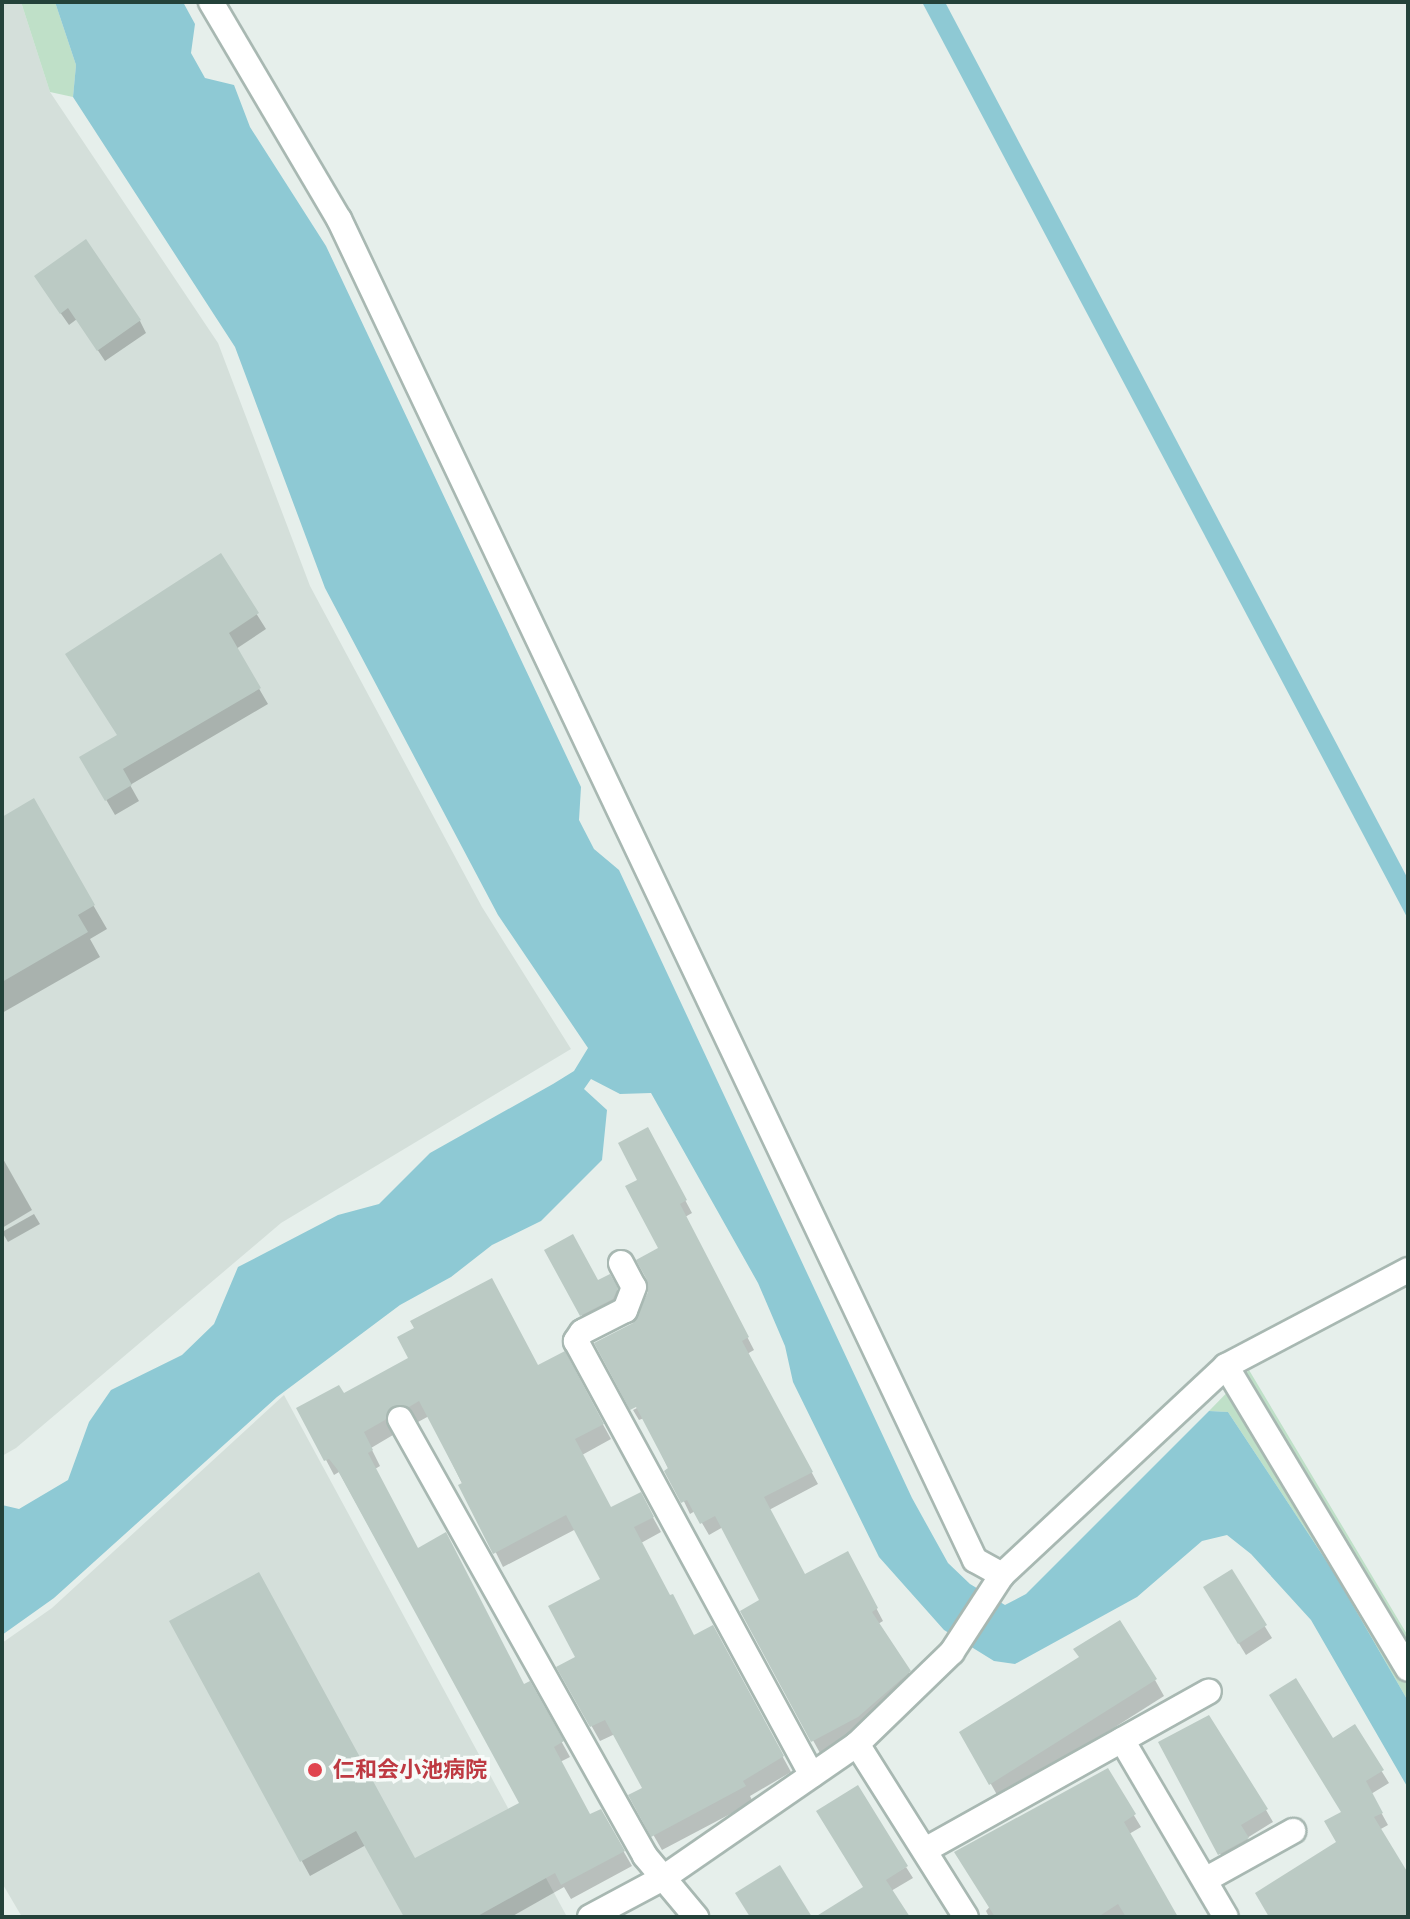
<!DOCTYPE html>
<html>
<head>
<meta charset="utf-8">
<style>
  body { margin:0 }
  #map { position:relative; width:1410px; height:1919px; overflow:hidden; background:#e6efeb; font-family:"DM Sans","Noto Sans JP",sans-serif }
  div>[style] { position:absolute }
  .built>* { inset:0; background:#d4dfda }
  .green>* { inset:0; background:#bfe0c8 }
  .water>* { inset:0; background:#8ec9d4 }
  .shadow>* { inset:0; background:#0003 }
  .building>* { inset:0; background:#bbcac4 }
  .roads { filter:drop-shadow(2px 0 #a8b8b2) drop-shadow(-2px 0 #a8b8b2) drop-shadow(0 2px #a8b8b2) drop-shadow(0 -2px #a8b8b2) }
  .street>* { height:24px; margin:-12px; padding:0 12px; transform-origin:12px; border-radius:12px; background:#fff }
  .dots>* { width:22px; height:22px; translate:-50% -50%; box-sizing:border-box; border:4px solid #f7fbf9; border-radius:50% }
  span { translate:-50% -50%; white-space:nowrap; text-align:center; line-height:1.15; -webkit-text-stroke:7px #f7fbf9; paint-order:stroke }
  .health-label { font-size:22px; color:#be3a42; font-weight:700 }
  .left { translate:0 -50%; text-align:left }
  .frame { position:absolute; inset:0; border:4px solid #24423a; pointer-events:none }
</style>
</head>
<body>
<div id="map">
  <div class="built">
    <i style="clip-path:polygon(2px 2px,21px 2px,50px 92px,218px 343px,310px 586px,482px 907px,571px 1049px,281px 1223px,16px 1448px,2px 1456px)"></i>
    <i style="clip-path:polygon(284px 1395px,566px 1915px,22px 1917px,2px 1883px,2px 1643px,52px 1608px)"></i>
  </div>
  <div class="green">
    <i style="clip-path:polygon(21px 2px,55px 2px,76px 65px,73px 97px,50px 92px)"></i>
    <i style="clip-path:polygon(1249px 1370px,1408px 1636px,1408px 1701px,1335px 1574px,1228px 1412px,1209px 1411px)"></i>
  </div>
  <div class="water">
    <i style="clip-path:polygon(55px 2px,183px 2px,195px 24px,191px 53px,205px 78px,234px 85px,250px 127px,326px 246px,581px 787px,579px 820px,594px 849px,619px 870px,912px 1498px,948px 1563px,970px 1584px,1005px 1605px,1026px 1594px,1209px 1411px,1228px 1412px,1335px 1574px,1408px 1701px,1408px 1788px,1311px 1620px,1251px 1554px,1227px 1535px,1202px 1541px,1137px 1597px,1015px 1664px,994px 1661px,944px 1630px,879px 1557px,793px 1382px,785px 1346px,758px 1283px,651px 1093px,620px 1094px,591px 1079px,584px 1089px,607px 1110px,602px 1160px,541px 1221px,492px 1245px,451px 1277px,400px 1305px,277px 1397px,54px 1598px,2px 1635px,2px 1505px,19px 1509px,68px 1480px,89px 1422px,111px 1390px,182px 1355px,214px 1324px,238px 1267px,338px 1215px,379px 1204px,430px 1153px,553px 1084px,574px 1071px,588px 1048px,498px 915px,325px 588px,235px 347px,73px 97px,76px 65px)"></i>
    <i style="clip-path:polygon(922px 2px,945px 2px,1408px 879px,1408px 919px)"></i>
  </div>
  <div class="shadow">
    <i style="clip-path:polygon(43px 288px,140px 321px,146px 333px,105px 361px,77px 319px,69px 325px)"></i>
    <i style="clip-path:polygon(220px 556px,266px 629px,236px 649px,268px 704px,130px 785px,139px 801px,115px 815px,82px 758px,119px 736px)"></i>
    <i style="clip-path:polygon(33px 801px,107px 929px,90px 939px,100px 957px,2px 1013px,2px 819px)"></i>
    <i style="clip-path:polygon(654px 1142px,692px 1213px,685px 1217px,754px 1350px,747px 1354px,818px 1484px,769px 1510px,804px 1577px,854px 1566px,883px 1621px,878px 1624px,916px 1684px,865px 1729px,820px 1753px,742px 1611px,762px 1601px,723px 1527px,709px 1535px,695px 1511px,690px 1514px,644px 1418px,639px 1420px,633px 1410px,645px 1404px,634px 1324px,650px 1292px,661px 1249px,640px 1180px)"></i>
    <i style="clip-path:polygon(2px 1157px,32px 1210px,2px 1228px)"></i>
    <i style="clip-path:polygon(34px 1214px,40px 1224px,8px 1242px,2px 1232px)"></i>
    <i style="clip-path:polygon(547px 1251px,597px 1283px,609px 1276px,623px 1302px,588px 1327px)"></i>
    <i style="clip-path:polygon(564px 1354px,611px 1439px,582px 1455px,611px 1510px,640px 1494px,661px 1532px,641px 1543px,670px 1598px,694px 1637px,712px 1627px,791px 1772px,750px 1796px,753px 1802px,662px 1850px,631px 1796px,644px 1789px,615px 1734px,600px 1741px,559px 1668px,578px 1657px,603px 1580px,576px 1529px,503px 1567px,429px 1416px,418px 1422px,400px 1421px,393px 1435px,371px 1448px,380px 1466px,375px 1469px,418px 1550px,524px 1686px,529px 1683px,570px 1757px,560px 1762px,590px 1817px,600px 1811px,632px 1866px,571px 1899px,564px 1887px,511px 1917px,406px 1917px,366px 1845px,310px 1876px,171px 1621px,414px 1861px,522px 1804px,339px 1472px,334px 1475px,299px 1409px,343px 1396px,538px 1368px)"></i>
    <i style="clip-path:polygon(1231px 1572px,1272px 1638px,1246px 1655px,1205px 1588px)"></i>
    <i style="clip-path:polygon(1155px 1680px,1164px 1696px,1000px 1800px,962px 1733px)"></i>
    <i style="clip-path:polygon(1354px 1727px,1389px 1783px,1371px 1794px,1388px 1825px,1379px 1830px,1408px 1877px,1408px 1917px,1268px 1917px,1338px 1843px,1344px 1813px,1332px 1741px)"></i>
    <i style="clip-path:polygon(1160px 1743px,1266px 1810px,1273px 1822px,1247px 1838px,1254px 1851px,1227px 1866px)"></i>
    <i style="clip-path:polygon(1107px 1771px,1141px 1827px,1129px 1834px,1176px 1917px,989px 1917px,986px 1911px)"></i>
    <i style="clip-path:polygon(906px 1867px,913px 1878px,891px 1891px,908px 1917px,819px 1917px)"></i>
  </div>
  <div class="building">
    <i style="clip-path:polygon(86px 239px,141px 320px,97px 351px,68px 308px,60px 314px,34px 276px)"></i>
    <i style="clip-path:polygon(221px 553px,259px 613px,229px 633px,261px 688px,123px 769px,132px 785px,105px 801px,79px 757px,117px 735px,65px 654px)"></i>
    <i style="clip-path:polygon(34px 798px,95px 905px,78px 915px,88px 932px,2px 982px,2px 817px)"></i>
    <i style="clip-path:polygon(648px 1127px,687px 1200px,680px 1204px,749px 1337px,742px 1341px,813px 1472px,764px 1497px,805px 1574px,848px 1551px,878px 1608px,872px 1612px,911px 1671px,858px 1717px,811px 1742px,740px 1611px,759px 1600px,715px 1516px,700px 1524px,687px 1500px,681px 1503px,664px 1471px,668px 1468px,636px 1407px,630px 1410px,594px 1343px,633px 1323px,648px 1292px,647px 1280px,636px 1260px,658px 1248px,625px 1186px,637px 1180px,618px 1143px)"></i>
    <i style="clip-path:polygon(573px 1234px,598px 1280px,610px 1274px,618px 1288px,613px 1299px,580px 1316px,544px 1250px)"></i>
    <i style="clip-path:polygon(492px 1278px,538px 1365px,565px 1351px,604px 1424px,575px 1439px,611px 1507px,641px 1492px,654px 1517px,634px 1527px,670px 1595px,673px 1594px,694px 1635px,713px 1625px,784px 1756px,743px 1781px,746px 1786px,651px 1837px,628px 1795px,642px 1788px,605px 1720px,590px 1727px,556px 1667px,575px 1657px,548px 1606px,600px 1579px,566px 1515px,493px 1554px,458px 1485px,462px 1483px,419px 1401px,409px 1407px,393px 1406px,385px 1420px,364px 1432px,373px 1450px,368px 1453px,418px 1548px,446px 1532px,524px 1684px,530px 1681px,564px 1741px,554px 1747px,590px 1814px,601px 1809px,625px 1851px,561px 1885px,555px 1873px,476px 1917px,404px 1917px,356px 1831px,300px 1862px,169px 1621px,259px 1572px,415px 1858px,519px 1803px,337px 1469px,329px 1459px,324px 1461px,296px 1408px,339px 1385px,344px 1393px,408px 1358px,397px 1337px,414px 1328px,410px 1321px)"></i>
    <i style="clip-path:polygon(1232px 1569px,1267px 1625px,1238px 1644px,1203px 1587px)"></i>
    <i style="clip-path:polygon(1120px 1620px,1157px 1679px,989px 1785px,959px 1732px,1079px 1657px,1073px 1649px)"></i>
    <i style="clip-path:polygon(1296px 1678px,1333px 1738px,1355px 1724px,1384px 1770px,1366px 1781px,1383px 1813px,1374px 1817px,1408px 1873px,1408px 1917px,1269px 1917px,1255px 1893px,1336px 1842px,1324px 1821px,1341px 1812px,1269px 1695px)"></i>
    <i style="clip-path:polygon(1209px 1715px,1268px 1809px,1241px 1825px,1249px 1838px,1218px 1855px,1158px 1742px)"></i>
    <i style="clip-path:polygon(1108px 1768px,1136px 1814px,1124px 1822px,1178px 1917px,1126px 1917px,1118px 1904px,1098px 1917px,995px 1917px,954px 1852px)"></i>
    <i style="clip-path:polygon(858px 1785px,908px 1866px,886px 1880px,910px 1917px,815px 1917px,863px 1887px,816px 1811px)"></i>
    <i style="clip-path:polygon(780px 1865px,812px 1917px,750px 1917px,735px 1893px)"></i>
  </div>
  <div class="roads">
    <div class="street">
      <i style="left:211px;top:2px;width:252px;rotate:59.5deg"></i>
      <i style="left:339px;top:219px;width:1484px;rotate:64.63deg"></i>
      <i style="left:975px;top:1560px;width:31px;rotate:29deg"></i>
      <i style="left:621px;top:1263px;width:27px;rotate:62deg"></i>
      <i style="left:634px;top:1287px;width:25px;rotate:111deg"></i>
      <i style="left:625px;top:1310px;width:48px;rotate:152.9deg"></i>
      <i style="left:582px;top:1332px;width:11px;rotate:124deg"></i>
      <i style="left:576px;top:1341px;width:494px;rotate:61.5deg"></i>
      <i style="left:1226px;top:1366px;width:353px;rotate:59deg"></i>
      <i style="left:400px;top:1419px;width:501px;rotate:60.72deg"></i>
      <i style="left:645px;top:1856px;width:80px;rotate:50.1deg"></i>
      <i style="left:1122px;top:1740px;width:205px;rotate:59.6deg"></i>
      <i style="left:857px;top:1744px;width:204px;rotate:57.8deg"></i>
      <i style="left:925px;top:1850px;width:325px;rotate:-29.2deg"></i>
      <i style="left:1205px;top:1880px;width:101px;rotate:-29.1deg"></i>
      <i style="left:590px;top:1917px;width:83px;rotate:-28.1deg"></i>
      <i style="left:663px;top:1878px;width:236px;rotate:-34.6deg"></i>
      <i style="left:857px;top:1744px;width:132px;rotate:-44.1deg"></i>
      <i style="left:952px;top:1652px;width:92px;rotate:-57deg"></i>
      <i style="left:1002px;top:1575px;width:306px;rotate:-43deg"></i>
      <i style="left:1226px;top:1366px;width:206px;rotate:-27.8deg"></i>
    </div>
  </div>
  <div class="dots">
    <i style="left:315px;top:1770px;background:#e0444e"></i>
  </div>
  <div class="health-label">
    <span class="left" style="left:333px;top:1770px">仁和会小池病院</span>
  </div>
  <div class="frame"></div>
</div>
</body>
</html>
